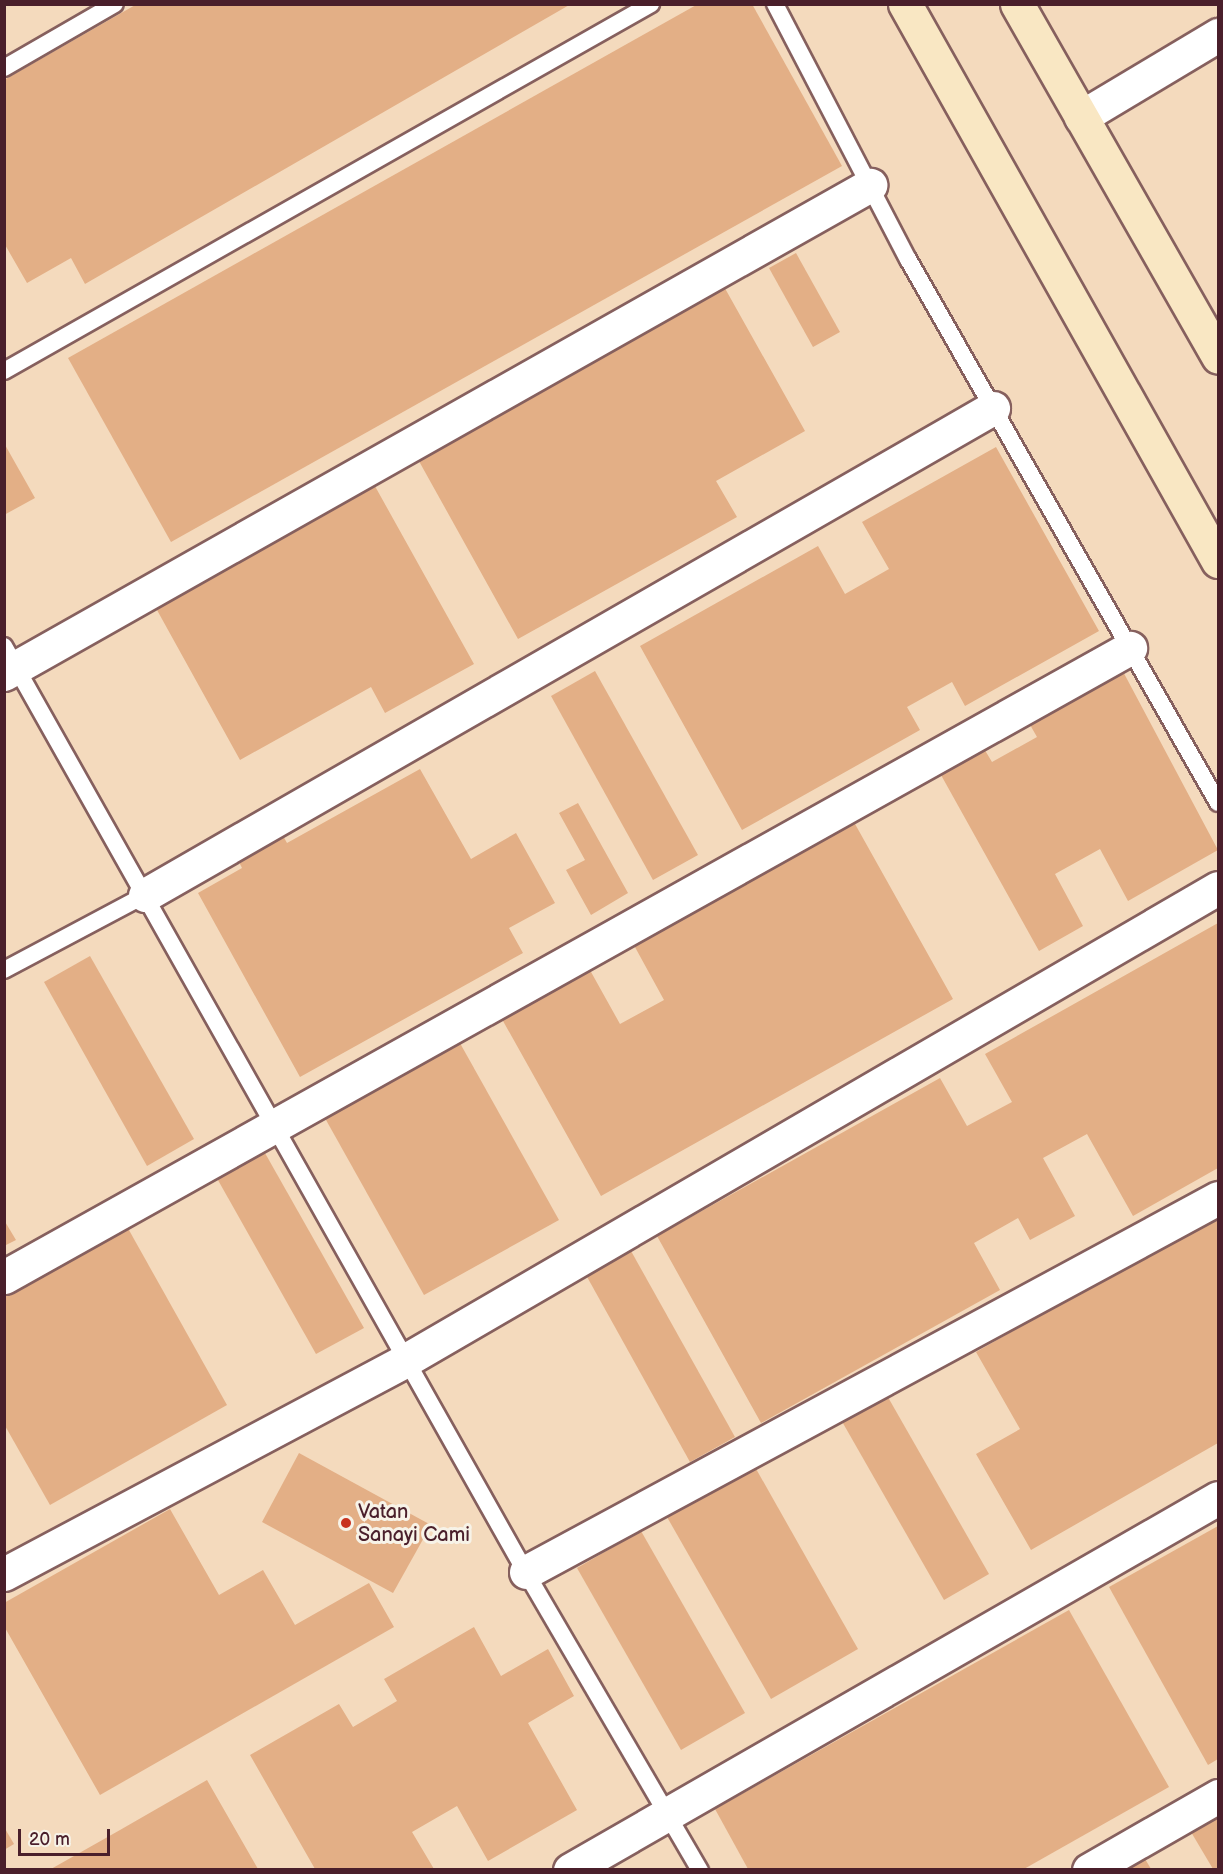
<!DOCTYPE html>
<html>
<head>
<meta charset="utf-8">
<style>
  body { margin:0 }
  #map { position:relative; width:1223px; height:1874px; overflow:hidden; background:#f4dabd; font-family:"Balsamiq Sans",sans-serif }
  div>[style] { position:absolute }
  .building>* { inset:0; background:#e3af86 }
  .roads { filter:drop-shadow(2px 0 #86605e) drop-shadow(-2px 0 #86605e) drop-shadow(0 2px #86605e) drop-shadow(0 -2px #86605e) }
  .lane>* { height:16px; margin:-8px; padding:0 8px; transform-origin:8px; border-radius:8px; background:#fff }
  .street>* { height:33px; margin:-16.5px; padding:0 16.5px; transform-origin:16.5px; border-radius:16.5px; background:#fff }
  .secondary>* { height:33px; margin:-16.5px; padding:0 16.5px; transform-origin:16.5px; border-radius:16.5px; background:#f9e7c3 }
  .dots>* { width:16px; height:16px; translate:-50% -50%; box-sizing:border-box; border:3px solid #f7f3e8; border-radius:50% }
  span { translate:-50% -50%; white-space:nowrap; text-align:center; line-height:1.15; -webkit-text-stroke:6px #f7f3e8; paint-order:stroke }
  .poi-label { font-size:20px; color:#4a1f2b }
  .left { translate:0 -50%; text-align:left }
  .frame { position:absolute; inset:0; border:6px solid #4a1f2b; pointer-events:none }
  .scale { position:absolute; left:18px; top:1829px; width:92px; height:27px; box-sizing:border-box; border:3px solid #4a1f2b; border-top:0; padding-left:8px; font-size:18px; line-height:21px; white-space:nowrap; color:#4a1f2b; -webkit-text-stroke:4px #f7f3e8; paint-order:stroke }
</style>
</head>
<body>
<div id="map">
  <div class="building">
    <i style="clip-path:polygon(137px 4px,571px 4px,85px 284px,71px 258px,27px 283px,4px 243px,4px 80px)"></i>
    <i style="clip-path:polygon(698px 4px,752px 4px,842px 166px,171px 542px,68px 358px)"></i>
    <i style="clip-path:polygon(796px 253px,840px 332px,813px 347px,769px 268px)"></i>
    <i style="clip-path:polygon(722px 283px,805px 431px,716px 481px,737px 517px,518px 639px,415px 454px)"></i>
    <i style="clip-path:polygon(4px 443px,35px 498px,4px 515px)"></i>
    <i style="clip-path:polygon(996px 447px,1099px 631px,965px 706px,952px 682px,907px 707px,920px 730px,742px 830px,640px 646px,818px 546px,845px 594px,889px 569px,862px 522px)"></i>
    <i style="clip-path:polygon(371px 479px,474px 664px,385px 713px,371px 687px,240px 760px,152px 601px)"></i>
    <i style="clip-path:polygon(1119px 664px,1218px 850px,1128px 901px,1100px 849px,1055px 874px,1083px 926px,1039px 951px,936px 766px,980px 742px,992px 762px,1037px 737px,1025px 716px)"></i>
    <i style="clip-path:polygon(595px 671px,698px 855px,653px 880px,551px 696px)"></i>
    <i style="clip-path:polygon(420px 769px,471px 859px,516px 833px,555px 903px,509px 928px,523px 953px,300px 1077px,198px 893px,242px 868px,238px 860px,282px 834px,287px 843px)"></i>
    <i style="clip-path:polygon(578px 803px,628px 893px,591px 915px,566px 870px,585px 860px,559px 813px)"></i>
    <i style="clip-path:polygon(850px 815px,953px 999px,601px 1196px,498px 1012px,586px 963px,620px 1024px,664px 1000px,630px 938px)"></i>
    <i style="clip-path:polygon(1218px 923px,1218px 1168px,1133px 1216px,1087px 1134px,1043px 1158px,1075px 1216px,1030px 1240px,1018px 1218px,974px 1243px,1000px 1290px,761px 1423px,657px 1236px,940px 1078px,967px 1126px,1012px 1102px,985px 1054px)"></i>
    <i style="clip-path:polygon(90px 956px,194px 1139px,147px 1166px,44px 982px)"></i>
    <i style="clip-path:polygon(456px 1036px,559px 1220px,424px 1295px,321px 1111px)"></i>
    <i style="clip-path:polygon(261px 1146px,364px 1328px,316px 1354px,214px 1173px)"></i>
    <i style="clip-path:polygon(1218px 1214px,1218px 1443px,1031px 1550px,976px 1454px,1020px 1429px,976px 1352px)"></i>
    <i style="clip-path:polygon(4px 1220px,16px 1240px,4px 1246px)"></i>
    <i style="clip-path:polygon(125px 1223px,227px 1405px,50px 1505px,4px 1424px,4px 1291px)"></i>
    <i style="clip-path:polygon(631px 1251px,735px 1437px,690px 1462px,586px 1275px)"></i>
    <i style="clip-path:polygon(885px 1392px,989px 1574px,944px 1600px,840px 1418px)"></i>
    <i style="clip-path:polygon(299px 1453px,431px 1525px,393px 1593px,262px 1522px)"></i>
    <i style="clip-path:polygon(755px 1467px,858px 1649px,771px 1699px,667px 1517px)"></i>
    <i style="clip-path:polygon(170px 1509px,219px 1595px,263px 1570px,295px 1625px,369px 1583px,394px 1627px,100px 1795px,4px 1626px,4px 1603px)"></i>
    <i style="clip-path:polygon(1218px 1526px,1218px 1759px,1208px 1765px,1109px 1587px)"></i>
    <i style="clip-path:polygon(641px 1531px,745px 1713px,681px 1750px,577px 1568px)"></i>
    <i style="clip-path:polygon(1069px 1610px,1169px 1787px,1024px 1869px,748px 1869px,715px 1809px)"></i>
    <i style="clip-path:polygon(474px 1627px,501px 1676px,548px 1649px,574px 1696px,528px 1723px,577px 1810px,488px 1861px,457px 1806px,412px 1832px,434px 1869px,315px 1869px,250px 1755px,339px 1704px,353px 1727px,397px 1701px,384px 1679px)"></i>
    <i style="clip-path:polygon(207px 1780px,258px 1869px,51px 1869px,120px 1830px)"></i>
    <i style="clip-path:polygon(1218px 1816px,1218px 1869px,1213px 1869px,1191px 1832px)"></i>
    <i style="clip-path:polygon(4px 1827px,14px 1844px,4px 1850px)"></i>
    <i style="clip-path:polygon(1138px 1847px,1151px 1869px,1100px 1869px)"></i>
  </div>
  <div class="roads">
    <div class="lane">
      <i style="left:775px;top:4px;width:288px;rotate:62.5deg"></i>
      <i style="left:908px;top:259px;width:626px;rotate:60.32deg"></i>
      <i style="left:4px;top:68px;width:128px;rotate:-30deg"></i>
      <i style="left:4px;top:371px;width:744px;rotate:-29.56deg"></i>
      <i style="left:4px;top:646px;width:1054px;rotate:60.61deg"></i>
      <i style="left:521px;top:1564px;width:355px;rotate:59.7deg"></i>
      <i style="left:4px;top:970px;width:160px;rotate:-28deg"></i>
    </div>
    <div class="street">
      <i style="left:1081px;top:117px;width:160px;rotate:-30.9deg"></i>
      <i style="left:4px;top:674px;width:995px;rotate:-29.45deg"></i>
      <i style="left:145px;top:895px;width:978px;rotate:-29.87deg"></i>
      <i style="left:4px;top:1277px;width:1290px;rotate:-29.19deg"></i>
      <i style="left:526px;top:1572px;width:787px;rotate:-28.39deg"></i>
      <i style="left:4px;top:1574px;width:455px;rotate:-28deg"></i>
      <i style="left:406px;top:1360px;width:939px;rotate:-30.17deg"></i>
      <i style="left:570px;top:1870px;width:747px;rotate:-29.86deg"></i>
      <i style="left:1089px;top:1870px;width:149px;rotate:-29.8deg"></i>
    </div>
    <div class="secondary">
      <i style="left:905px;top:4px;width:639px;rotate:60.67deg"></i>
      <i style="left:1017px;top:4px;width:406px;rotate:60.3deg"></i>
    </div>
  </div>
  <div class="dots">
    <i style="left:346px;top:1523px;background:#c8321e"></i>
  </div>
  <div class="poi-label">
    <span class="left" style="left:358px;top:1524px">Vatan<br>Sanayi Cami</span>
  </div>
  <div class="frame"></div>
  <div class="scale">20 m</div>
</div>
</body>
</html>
